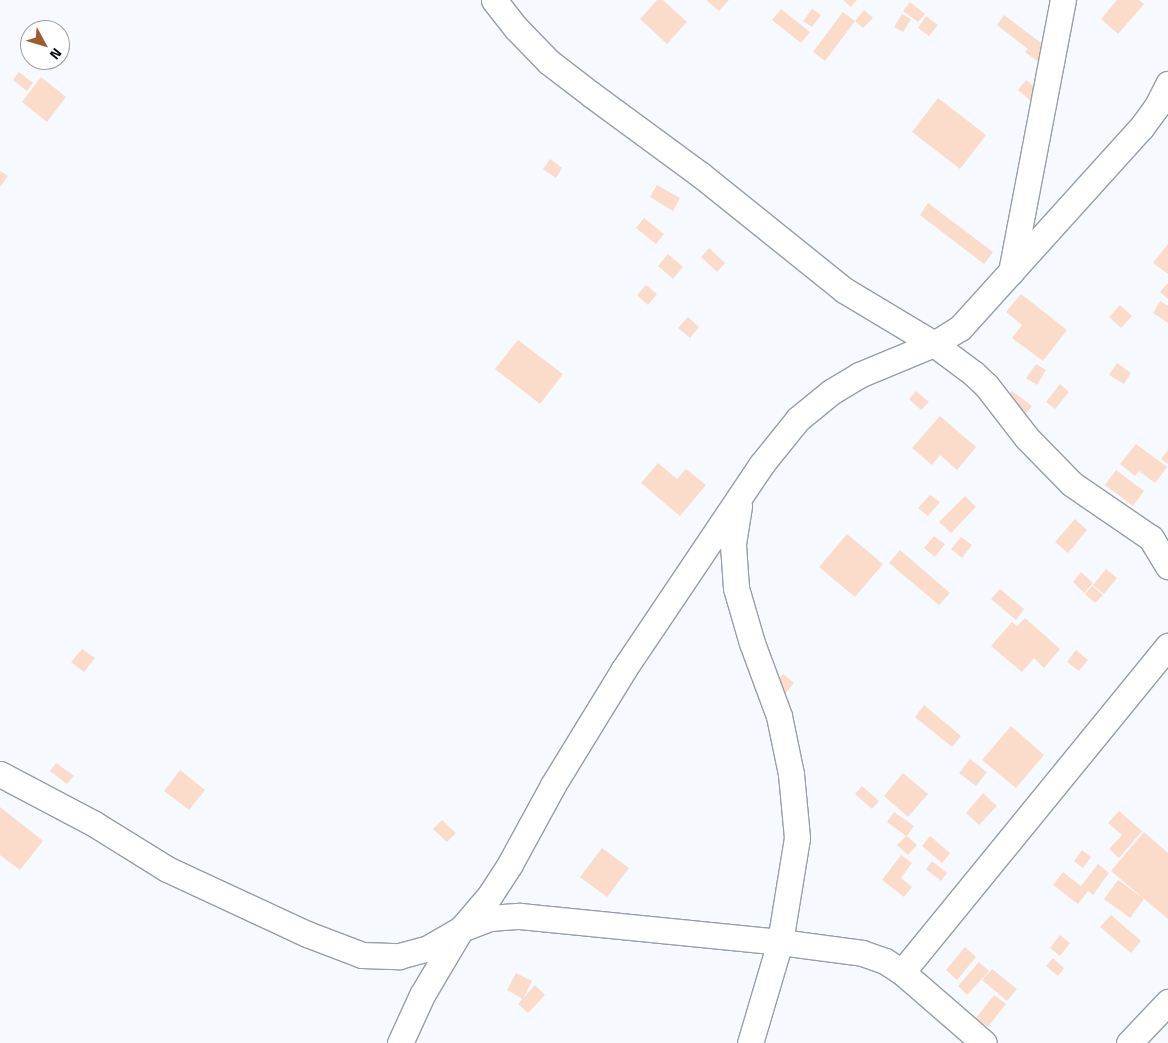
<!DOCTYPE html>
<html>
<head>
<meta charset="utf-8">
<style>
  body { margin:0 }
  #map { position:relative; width:1168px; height:1043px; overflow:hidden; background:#f6fafe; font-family:"Titillium Web",sans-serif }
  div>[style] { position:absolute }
  .building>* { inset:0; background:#fbdbc9 }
  .roads { filter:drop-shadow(1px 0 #969fa8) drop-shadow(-1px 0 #969fa8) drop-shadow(0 1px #969fa8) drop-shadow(0 -1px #969fa8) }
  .street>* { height:25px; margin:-12.5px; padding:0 12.5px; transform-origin:12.5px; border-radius:12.5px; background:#fff }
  span { translate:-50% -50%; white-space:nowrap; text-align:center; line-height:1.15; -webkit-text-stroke:5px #fff; paint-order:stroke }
  .north { position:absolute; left:20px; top:20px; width:50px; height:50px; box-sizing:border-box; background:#fff; border:1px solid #9d9e9f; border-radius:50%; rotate:129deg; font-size:14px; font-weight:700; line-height:20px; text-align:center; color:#0a0d10 }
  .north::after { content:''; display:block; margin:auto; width:18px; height:22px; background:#9f5a2d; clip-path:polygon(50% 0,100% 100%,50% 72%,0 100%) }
</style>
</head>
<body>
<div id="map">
  <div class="building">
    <i style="clip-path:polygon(657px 0,663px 0,687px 22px,667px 44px,640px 19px)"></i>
    <i style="clip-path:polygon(706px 0,729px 0,719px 11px)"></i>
    <i style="clip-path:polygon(843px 0,857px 0,851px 7px)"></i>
    <i style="clip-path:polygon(1117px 0,1139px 0,1144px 4px,1118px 34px,1101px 19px)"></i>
    <i style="clip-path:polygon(910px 2px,925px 14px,918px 22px,903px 11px)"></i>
    <i style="clip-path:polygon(781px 9px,810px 32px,801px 43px,772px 20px)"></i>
    <i style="clip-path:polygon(812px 9px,821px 15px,812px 27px,803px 21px)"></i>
    <i style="clip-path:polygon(864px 10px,873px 18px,863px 28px,855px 21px)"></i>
    <i style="clip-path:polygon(843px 12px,855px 21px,825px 61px,813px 52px)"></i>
    <i style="clip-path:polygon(902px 14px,911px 19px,903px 32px,894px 27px)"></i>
    <i style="clip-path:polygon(1004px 15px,1061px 58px,1051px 71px,1025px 52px,1028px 49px,997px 25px)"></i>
    <i style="clip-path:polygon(926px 16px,938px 25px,929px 36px,918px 28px)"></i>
    <i style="clip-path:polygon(19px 72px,33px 83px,27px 91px,13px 80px)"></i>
    <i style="clip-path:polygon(41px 77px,66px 97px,47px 122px,22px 102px)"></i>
    <i style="clip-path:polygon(1026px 80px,1046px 97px,1038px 107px,1018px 90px)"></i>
    <i style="clip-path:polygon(938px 98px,986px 135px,960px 169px,912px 132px)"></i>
    <i style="clip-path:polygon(550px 159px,562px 168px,556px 178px,543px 169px)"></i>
    <i style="clip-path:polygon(0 171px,8px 176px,0 187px)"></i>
    <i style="clip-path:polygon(657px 185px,680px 198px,673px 211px,650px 197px)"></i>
    <i style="clip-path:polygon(928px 203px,993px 252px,984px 264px,920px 215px)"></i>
    <i style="clip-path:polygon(644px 218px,664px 234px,656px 244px,636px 228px)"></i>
    <i style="clip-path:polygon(1168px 244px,1168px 274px,1153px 263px)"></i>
    <i style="clip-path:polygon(709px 248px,725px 263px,717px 272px,701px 257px)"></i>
    <i style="clip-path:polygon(668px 254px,683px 267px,673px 279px,658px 266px)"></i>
    <i style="clip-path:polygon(1168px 283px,1168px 299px,1160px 292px)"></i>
    <i style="clip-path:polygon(646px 285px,657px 294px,648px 305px,637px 295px)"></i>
    <i style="clip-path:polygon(1021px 294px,1067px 330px,1043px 361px,1012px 338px,1022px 325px,1006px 312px)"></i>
    <i style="clip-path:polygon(1160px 301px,1168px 306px,1168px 323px,1153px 313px)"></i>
    <i style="clip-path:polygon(1120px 305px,1132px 316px,1121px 328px,1109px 317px)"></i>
    <i style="clip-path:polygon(688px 317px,699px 327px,690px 338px,678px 328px)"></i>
    <i style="clip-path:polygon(518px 340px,563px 374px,540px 404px,495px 369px)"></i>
    <i style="clip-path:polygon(1117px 363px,1131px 373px,1124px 384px,1109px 375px)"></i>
    <i style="clip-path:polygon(1036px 364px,1046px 370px,1037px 385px,1026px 378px)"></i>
    <i style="clip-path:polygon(1060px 384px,1069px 392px,1055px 409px,1046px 402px)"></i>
    <i style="clip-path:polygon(916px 391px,929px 402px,921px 410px,909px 399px)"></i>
    <i style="clip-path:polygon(1012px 391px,1032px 406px,1024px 416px,1004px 401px)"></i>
    <i style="clip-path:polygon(940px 416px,976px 447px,957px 470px,940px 455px,932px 465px,912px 448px)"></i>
    <i style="clip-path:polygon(1136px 444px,1167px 467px,1155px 483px,1139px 471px,1135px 476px,1120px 464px)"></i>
    <i style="clip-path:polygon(1168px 450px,1168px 464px,1161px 459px)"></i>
    <i style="clip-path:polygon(658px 463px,677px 479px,686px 469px,706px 485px,680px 516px,641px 483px)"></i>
    <i style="clip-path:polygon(1116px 470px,1144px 491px,1133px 506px,1105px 485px)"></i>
    <i style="clip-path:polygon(930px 495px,940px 502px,928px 516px,918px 508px)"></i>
    <i style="clip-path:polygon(965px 496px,976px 507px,951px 533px,939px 522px)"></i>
    <i style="clip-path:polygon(1075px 519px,1087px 530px,1068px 553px,1055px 542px)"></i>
    <i style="clip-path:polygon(847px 534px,883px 564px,855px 597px,819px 567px)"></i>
    <i style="clip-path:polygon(934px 536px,945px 544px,935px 557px,924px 548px)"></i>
    <i style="clip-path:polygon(961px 537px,972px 545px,962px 558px,951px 549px)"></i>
    <i style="clip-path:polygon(900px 550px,950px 593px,939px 605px,889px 563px)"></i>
    <i style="clip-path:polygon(1106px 569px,1117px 578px,1104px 594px,1093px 585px)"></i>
    <i style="clip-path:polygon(1081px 572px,1093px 583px,1084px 593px,1073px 582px)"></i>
    <i style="clip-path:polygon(1092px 586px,1103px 595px,1095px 603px,1085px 594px)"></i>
    <i style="clip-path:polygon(1000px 589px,1024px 609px,1016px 620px,991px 599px)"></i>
    <i style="clip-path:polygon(1025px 618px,1060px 649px,1044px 668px,1034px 658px,1022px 672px,991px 646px,1012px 622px,1017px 626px)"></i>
    <i style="clip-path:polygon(82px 649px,95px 658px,84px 672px,71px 662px)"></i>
    <i style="clip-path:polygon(1076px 650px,1088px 660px,1079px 671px,1067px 662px)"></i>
    <i style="clip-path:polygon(783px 674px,794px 683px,782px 697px,772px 688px)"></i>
    <i style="clip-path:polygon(924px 705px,961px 736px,952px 747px,915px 717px)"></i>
    <i style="clip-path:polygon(1011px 726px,1044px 755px,1016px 788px,982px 760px)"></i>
    <i style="clip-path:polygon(970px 759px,987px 772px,976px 786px,959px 773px)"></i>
    <i style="clip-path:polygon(56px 763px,74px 776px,67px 784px,50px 771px)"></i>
    <i style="clip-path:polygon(180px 770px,205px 790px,189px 810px,164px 791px)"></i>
    <i style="clip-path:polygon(903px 773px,928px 794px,908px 817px,884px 796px)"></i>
    <i style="clip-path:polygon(862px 786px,879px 801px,872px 809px,855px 794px)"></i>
    <i style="clip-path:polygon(983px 793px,997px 806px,979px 825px,966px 813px)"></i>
    <i style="clip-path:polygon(0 807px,43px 841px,20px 870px,0 855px)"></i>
    <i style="clip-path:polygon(1119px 811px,1142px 831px,1119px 858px,1109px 849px,1122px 835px,1108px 823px)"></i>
    <i style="clip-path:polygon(894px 812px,914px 826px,907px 836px,917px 845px,908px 855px,897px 845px,906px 836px,887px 822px)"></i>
    <i style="clip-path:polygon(442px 820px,456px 833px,447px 842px,433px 829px)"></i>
    <i style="clip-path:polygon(1144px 832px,1168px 853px,1168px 919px,1111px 871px)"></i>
    <i style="clip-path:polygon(930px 836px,950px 853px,942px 863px,922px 846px)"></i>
    <i style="clip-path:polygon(602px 848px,629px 868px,607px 897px,580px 877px)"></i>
    <i style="clip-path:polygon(1082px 850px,1091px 857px,1083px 868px,1074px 861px)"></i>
    <i style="clip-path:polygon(901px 855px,912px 863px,901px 878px,912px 887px,904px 897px,882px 880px)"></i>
    <i style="clip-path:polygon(932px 861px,947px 873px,941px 881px,926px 869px)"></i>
    <i style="clip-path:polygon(1098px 864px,1109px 873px,1093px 895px,1088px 891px,1078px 904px,1053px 885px,1063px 872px,1081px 886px)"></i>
    <i style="clip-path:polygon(1118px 880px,1144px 899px,1130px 918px,1104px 899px)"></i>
    <i style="clip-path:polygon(1111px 915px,1141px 941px,1131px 953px,1100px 927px)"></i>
    <i style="clip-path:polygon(1060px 935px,1070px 943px,1060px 956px,1050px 948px)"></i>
    <i style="clip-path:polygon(965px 947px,976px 957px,957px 980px,946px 970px)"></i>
    <i style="clip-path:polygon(1053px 958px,1064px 968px,1058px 976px,1046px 966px)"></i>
    <i style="clip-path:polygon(979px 962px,989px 971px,967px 995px,958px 986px)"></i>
    <i style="clip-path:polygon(992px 969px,1017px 989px,1007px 1001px,982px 980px)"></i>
    <i style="clip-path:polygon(516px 973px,532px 981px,523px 999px,507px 990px)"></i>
    <i style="clip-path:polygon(535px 985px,545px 995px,528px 1013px,518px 1004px)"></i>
    <i style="clip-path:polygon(994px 995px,1006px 1004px,988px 1027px,976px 1018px)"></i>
  </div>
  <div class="roads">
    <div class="street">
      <i style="left:494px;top:0;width:36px;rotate:52deg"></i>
      <i style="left:516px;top:28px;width:47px;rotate:45.9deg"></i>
      <i style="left:549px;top:62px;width:54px;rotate:37.5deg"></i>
      <i style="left:592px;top:95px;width:135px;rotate:36.3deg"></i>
      <i style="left:701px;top:175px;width:184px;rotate:38.8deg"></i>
      <i style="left:844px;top:290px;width:105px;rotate:31deg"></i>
      <i style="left:934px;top:344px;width:49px;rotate:36.6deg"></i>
      <i style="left:973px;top:373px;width:18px;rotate:43deg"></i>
      <i style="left:986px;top:385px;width:67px;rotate:52.3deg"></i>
      <i style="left:1027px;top:438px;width:64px;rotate:45.6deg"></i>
      <i style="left:1072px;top:484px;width:96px;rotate:34.4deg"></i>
      <i style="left:1151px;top:538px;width:33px;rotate:59deg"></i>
      <i style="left:1011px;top:272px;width:277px;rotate:-79.2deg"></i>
      <i style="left:739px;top:506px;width:39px;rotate:99deg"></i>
      <i style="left:733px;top:545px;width:43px;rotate:86deg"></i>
      <i style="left:736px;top:588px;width:57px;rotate:73.8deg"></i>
      <i style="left:752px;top:643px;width:78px;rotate:69.7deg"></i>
      <i style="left:779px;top:716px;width:59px;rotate:78.3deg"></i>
      <i style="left:791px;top:774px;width:64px;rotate:84.6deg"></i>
      <i style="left:797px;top:838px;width:105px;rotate:99.3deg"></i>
      <i style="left:780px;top:942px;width:105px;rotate:106.5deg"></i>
      <i style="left:0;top:774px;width:105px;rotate:27.8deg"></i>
      <i style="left:93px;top:823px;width:87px;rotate:31.9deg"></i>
      <i style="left:167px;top:869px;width:154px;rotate:24.9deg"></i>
      <i style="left:307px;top:934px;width:59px;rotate:20.9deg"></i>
      <i style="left:362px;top:955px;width:37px;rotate:2deg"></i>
      <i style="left:399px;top:956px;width:30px;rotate:-15deg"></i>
      <i style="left:428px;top:948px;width:38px;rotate:-30deg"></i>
      <i style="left:461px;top:929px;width:30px;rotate:-21deg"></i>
      <i style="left:489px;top:918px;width:31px;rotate:-4deg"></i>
      <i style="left:520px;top:916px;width:261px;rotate:5.7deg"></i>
      <i style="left:780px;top:942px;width:83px;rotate:7.6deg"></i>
      <i style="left:862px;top:953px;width:24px;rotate:19deg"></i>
      <i style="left:885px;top:961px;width:20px;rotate:33deg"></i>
      <i style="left:902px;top:972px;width:108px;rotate:40.9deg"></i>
      <i style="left:902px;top:972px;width:421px;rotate:-50.8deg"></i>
      <i style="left:400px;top:1043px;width:53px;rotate:-65.4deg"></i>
      <i style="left:422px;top:995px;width:77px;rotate:-59.4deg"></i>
      <i style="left:461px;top:929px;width:45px;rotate:-49.5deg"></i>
      <i style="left:490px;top:895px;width:37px;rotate:-57deg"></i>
      <i style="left:510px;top:864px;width:90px;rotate:-61.4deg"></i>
      <i style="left:553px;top:785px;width:136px;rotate:-58.5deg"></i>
      <i style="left:624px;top:669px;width:246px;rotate:-56.1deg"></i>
      <i style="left:761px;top:465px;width:59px;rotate:-51.2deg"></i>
      <i style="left:798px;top:419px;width:43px;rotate:-39.3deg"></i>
      <i style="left:831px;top:392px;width:33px;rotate:-31deg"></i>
      <i style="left:859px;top:375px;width:81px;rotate:-22.5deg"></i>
      <i style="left:934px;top:344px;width:31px;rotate:-32deg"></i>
      <i style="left:960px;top:328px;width:270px;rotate:-47.9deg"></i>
      <i style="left:1141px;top:128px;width:27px;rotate:-54deg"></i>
      <i style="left:1157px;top:106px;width:25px;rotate:-63deg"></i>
      <i style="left:1129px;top:1043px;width:57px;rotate:-46.4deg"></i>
    </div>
  </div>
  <div class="north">N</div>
</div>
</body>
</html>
